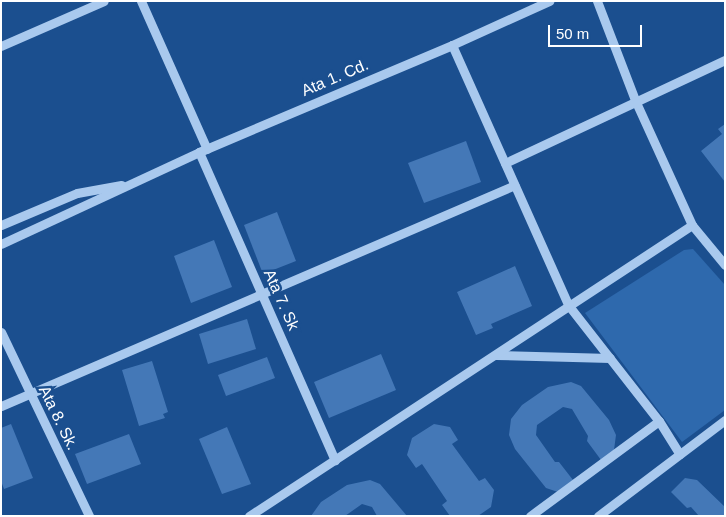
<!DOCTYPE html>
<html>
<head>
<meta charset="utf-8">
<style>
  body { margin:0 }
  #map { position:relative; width:726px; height:517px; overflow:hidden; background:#1b4f8f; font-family:Helvetica,sans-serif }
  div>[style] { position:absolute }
  .green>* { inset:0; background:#2e69ad }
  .building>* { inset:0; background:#4478b7 }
  .minor>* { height:9px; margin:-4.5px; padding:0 4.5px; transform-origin:4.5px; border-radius:4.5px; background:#a9c9ee }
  span { translate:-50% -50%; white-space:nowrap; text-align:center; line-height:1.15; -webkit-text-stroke:5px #1b4f8f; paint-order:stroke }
  .street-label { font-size:16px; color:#fff }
  .frame { position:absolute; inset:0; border:2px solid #fff; pointer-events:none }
  .scale { position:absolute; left:548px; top:25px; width:94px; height:22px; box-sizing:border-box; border:2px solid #fff; border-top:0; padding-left:6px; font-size:15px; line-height:18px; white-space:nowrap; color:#fff; -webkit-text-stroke:4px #1b4f8f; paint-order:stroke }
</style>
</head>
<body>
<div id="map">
  <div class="green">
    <i style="clip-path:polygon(693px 249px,725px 285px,725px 410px,682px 442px,585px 313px,684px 250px)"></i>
  </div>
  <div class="building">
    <i style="clip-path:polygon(725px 124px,725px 182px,701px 151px,722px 134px,718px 129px)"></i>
    <i style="clip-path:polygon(466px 141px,481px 182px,424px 203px,408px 163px)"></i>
    <i style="clip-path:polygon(277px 212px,296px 261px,263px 274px,244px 225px)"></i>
    <i style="clip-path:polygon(214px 240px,232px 287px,191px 303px,174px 256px)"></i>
    <i style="clip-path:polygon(515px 266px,532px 306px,491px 324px,493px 328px,476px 335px,457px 292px)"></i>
    <i style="clip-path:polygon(247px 319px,256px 349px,208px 364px,199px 334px)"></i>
    <i style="clip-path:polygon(381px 354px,396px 390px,329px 418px,314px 382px)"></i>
    <i style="clip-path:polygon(267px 357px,275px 378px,226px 396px,218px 375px)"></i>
    <i style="clip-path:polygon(152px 361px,168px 412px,163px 414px,165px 418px,139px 426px,122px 370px)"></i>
    <i style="clip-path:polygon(571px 382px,581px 386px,609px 420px,616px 435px,614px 450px,601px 460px,587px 441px,588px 436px,572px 409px,563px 407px,537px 425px,536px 435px,555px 462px,559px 462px,573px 480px,558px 492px,546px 488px,515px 449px,509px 435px,511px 419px,522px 405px,548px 387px)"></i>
    <i style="clip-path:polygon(11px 424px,33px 478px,4px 489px,1px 481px,1px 428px)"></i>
    <i style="clip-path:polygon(434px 424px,450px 427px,458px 440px,452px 444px,479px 481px,485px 478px,494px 490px,491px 507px,478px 516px,450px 516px,442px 505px,447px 501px,422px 464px,416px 468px,407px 455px,412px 438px)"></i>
    <i style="clip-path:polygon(227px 427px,251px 484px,222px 494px,199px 439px)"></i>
    <i style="clip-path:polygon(129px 434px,141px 464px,87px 484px,75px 454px)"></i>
    <i style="clip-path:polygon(685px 478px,697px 480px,725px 507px,725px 516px,699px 516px,691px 507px,687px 508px,671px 492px)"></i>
    <i style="clip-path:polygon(370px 480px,380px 484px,407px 516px,377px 516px,372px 507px,362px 504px,345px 516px,311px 516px,321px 502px,347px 485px)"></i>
  </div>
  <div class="minor">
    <i style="left:141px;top:1px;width:162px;rotate:66deg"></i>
    <i style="left:597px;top:1px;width:106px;rotate:69deg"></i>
    <i style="left:635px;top:100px;width:137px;rotate:65.5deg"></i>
    <i style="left:692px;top:225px;width:52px;rotate:50.5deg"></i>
    <i style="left:452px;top:45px;width:286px;rotate:65.9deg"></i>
    <i style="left:569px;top:306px;width:146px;rotate:52deg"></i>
    <i style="left:659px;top:421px;width:39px;rotate:58deg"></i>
    <i style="left:1px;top:46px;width:112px;rotate:-23.6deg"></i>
    <i style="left:199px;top:152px;width:337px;rotate:66.2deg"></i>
    <i style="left:505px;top:163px;width:243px;rotate:-25.1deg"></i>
    <i style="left:1px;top:225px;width:82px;rotate:-22.8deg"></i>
    <i style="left:77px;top:193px;width:45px;rotate:-10.3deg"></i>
    <i style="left:1px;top:244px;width:218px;rotate:-24.9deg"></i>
    <i style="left:199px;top:152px;width:275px;rotate:-22.9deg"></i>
    <i style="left:452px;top:45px;width:107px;rotate:-24.4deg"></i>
    <i style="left:1px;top:332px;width:204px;rotate:64.4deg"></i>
    <i style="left:496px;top:355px;width:114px;rotate:1.5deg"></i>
    <i style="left:1px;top:406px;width:559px;rotate:-23.27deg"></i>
    <i style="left:249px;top:516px;width:530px;rotate:-33.3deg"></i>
    <i style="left:530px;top:516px;width:160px;rotate:-36.4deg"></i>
    <i style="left:598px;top:516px;width:159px;rotate:-37.1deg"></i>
  </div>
  <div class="street-label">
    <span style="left:335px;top:78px;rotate:-23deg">Ata 1. Cd.</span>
    <span style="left:281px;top:300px;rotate:66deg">Ata 7. Sk</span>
    <span style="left:58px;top:418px;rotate:64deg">Ata 8. Sk.</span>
  </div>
  <div class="frame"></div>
  <div class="scale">50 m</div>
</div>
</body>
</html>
